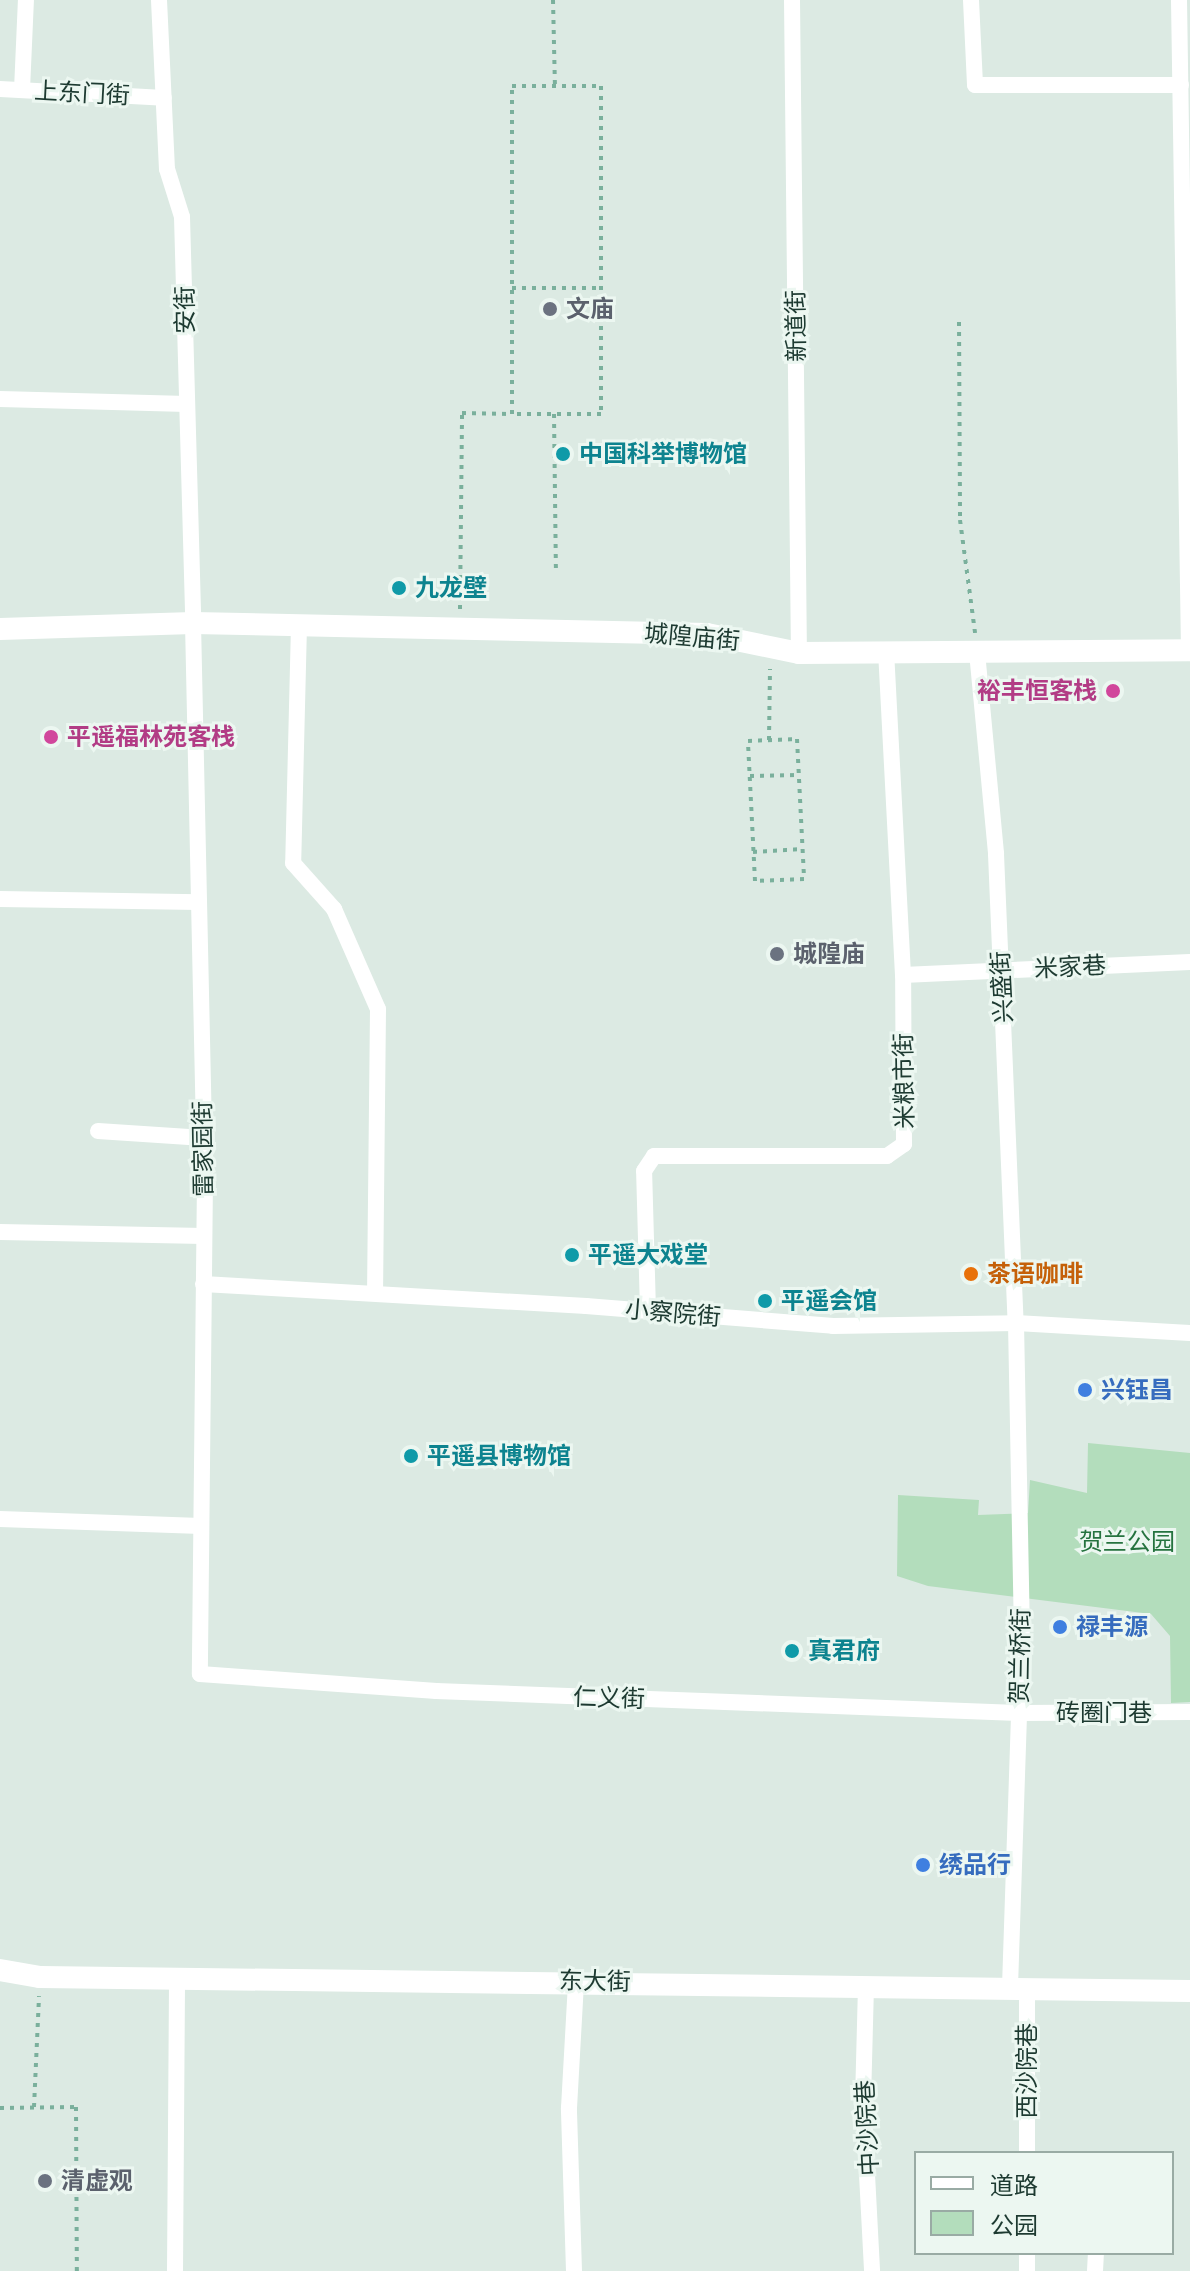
<!DOCTYPE html>
<html>
<head>
<meta charset="utf-8">
<style>
  body { margin:0 }
  #map { position:relative; width:1190px; height:2271px; overflow:hidden; background:#dceae3; font-family:"Space Grotesk","Noto Sans SC",sans-serif }
  div>[style] { position:absolute }
  .green>* { inset:0; background:#b3ddbc }
  .path>* { height:4px; margin-top:-2px; transform-origin:0; background:repeating-linear-gradient(90deg,#7ab09c 0 4px,transparent 0 10px) }
  .minor>* { height:16px; margin:-8px; padding:0 8px; transform-origin:8px; border-radius:8px; background:#fff }
  .tertiary>* { height:22px; margin:-11px; padding:0 11px; transform-origin:11px; border-radius:11px; background:#fff }
  .dots>* { width:22px; height:22px; translate:-50% -50%; box-sizing:border-box; border:4px solid #ecf7f1; border-radius:50% }
  span { translate:-50% -50%; white-space:nowrap; text-align:center; line-height:1.15; -webkit-text-stroke:6px #ecf7f1; paint-order:stroke }
  .street-label { font-size:24px; color:#1d3a31 }
  .worship-label { font-size:24px; color:#5b616d; font-weight:700 }
  .left { translate:0 -50%; text-align:left }
  .culture-label { font-size:24px; color:#0d838f; font-weight:700 }
  .hotel-label { font-size:24px; color:#b23c85; font-weight:700 }
  .right { translate:-100% -50%; text-align:right }
  .food-label { font-size:24px; color:#c56008; font-weight:700 }
  .shop-label { font-size:24px; color:#366cbe; font-weight:700 }
  .park-label { font-size:24px; color:#25733f }
  .legend { position:absolute; left:914px; top:2151px; width:260px; height:104px; box-sizing:border-box; background:#ecf7f1; border:2px solid #99aba4; margin:0; padding:10px 14px; list-style:none; font-size:24px; color:#1d3a31 }
  .legend li { display:flex; align-items:center; gap:16px; height:40px }
  .legend b { width:40px; border:2px solid #99aba4 }
</style>
</head>
<body>
<div id="map">
  <div class="green">
    <i style="clip-path:polygon(1088px 1443px,1190px 1453px,1190px 1702px,1171px 1703px,1170px 1636px,1151px 1614px,928px 1586px,897px 1576px,898px 1495px,979px 1500px,978px 1515px,1028px 1513px,1030px 1480px,1087px 1493px)"></i>
  </div>
  <div class="path">
    <i style="left:553px;top:0;width:86px;rotate:88.7deg"></i>
    <i style="left:512px;top:86px;width:89px"></i>
    <i style="left:601px;top:86px;width:328px;rotate:90deg"></i>
    <i style="left:601px;top:414px;width:89px;rotate:180deg"></i>
    <i style="left:512px;top:414px;width:328px;rotate:-90deg"></i>
    <i style="left:512px;top:288px;width:89px"></i>
    <i style="left:959px;top:322px;width:198px;rotate:89.7deg"></i>
    <i style="left:960px;top:520px;width:114px;rotate:82.4deg"></i>
    <i style="left:554px;top:414px;width:157px;rotate:89.3deg"></i>
    <i style="left:460px;top:609px;width:196px;rotate:-89.4deg"></i>
    <i style="left:462px;top:413px;width:50px;rotate:1.1deg"></i>
    <i style="left:797px;top:739px;width:140px;rotate:87.1deg"></i>
    <i style="left:804px;top:879px;width:49px;rotate:177.7deg"></i>
    <i style="left:755px;top:881px;width:140px;rotate:-92.9deg"></i>
    <i style="left:748px;top:741px;width:49px;rotate:-2.3deg"></i>
    <i style="left:769px;top:740px;width:71px;rotate:-89.2deg"></i>
    <i style="left:750px;top:776px;width:48px;rotate:-1.2deg"></i>
    <i style="left:753px;top:852px;width:49px;rotate:-3.5deg"></i>
    <i style="left:34px;top:2107px;width:111px;rotate:-87.4deg"></i>
    <i style="left:0;top:2108px;width:76px;rotate:-0.8deg"></i>
    <i style="left:76px;top:2107px;width:164px;rotate:89.7deg"></i>
  </div>
  <div class="minor">
    <i style="left:159px;top:0;width:169px;rotate:87.3deg"></i>
    <i style="left:167px;top:169px;width:50px;rotate:72.6deg"></i>
    <i style="left:182px;top:217px;width:406px;rotate:88.4deg"></i>
    <i style="left:193px;top:623px;width:556px;rotate:88.76deg"></i>
    <i style="left:205px;top:1179px;width:495px;rotate:90.6deg"></i>
    <i style="left:200px;top:1674px;width:237px;rotate:4.1deg"></i>
    <i style="left:436px;top:1691px;width:583px;rotate:2.16deg"></i>
    <i style="left:1019px;top:1713px;width:171px;rotate:-0.3deg"></i>
    <i style="left:792px;top:0;width:653px;rotate:89.39deg"></i>
    <i style="left:971px;top:0;width:85px;rotate:87.3deg"></i>
    <i style="left:975px;top:85px;width:206px"></i>
    <i style="left:1179px;top:0;width:650px;rotate:89.12deg"></i>
    <i style="left:0;top:89px;width:164px;rotate:3.1deg"></i>
    <i style="left:22px;top:90px;width:90px;rotate:-87.5deg"></i>
    <i style="left:0;top:399px;width:187px;rotate:1.5deg"></i>
    <i style="left:299px;top:625px;width:238px;rotate:91.4deg"></i>
    <i style="left:293px;top:863px;width:62px;rotate:48.3deg"></i>
    <i style="left:334px;top:909px;width:109px;rotate:66.3deg"></i>
    <i style="left:378px;top:1009px;width:283px;rotate:90.6deg"></i>
    <i style="left:977px;top:652px;width:203px;rotate:84.6deg"></i>
    <i style="left:996px;top:854px;width:469px;rotate:87.6deg"></i>
    <i style="left:1016px;top:1323px;width:302px;rotate:88.9deg"></i>
    <i style="left:1022px;top:1625px;width:363px;rotate:91.9deg"></i>
    <i style="left:0;top:899px;width:199px;rotate:0.9deg"></i>
    <i style="left:903px;top:975px;width:287px;rotate:-2.6deg"></i>
    <i style="left:98px;top:1131px;width:106px;rotate:3.8deg"></i>
    <i style="left:0;top:1232px;width:204px;rotate:1.1deg"></i>
    <i style="left:203px;top:1284px;width:384px;rotate:3.3deg"></i>
    <i style="left:586px;top:1306px;width:248px;rotate:4.6deg"></i>
    <i style="left:833px;top:1326px;width:183px;rotate:-0.9deg"></i>
    <i style="left:1016px;top:1323px;width:174px;rotate:3.3deg"></i>
    <i style="left:648px;top:1311px;width:140px;rotate:-91.6deg"></i>
    <i style="left:644px;top:1171px;width:18px;rotate:-56deg"></i>
    <i style="left:654px;top:1156px;width:233px"></i>
    <i style="left:887px;top:1156px;width:21px;rotate:-35deg"></i>
    <i style="left:904px;top:1144px;width:169px;rotate:-90.3deg"></i>
    <i style="left:903px;top:975px;width:322px;rotate:-93deg"></i>
    <i style="left:0;top:1519px;width:201px;rotate:2deg"></i>
    <i style="left:866px;top:1986px;width:112px;rotate:91.5deg"></i>
    <i style="left:863px;top:2098px;width:173px;rotate:87deg"></i>
    <i style="left:1027px;top:2153px;width:165px;rotate:-90deg"></i>
    <i style="left:175px;top:2271px;width:293px;rotate:-89.6deg"></i>
    <i style="left:574px;top:2271px;width:163px;rotate:-91.8deg"></i>
    <i style="left:569px;top:2108px;width:127px;rotate:-86.8deg"></i>
    <i style="left:1027px;top:2271px;width:18px;rotate:-90deg"></i>
    <i style="left:1095px;top:2271px;width:18px;rotate:-87deg"></i>
  </div>
  <div class="tertiary">
    <i style="left:0;top:629px;width:193px;rotate:-1.8deg"></i>
    <i style="left:193px;top:623px;width:514px;rotate:1.23deg"></i>
    <i style="left:707px;top:634px;width:94px;rotate:11.7deg"></i>
    <i style="left:799px;top:653px;width:391px;rotate:-0.4deg"></i>
    <i style="left:0;top:1970px;width:41px;rotate:9.9deg"></i>
    <i style="left:40px;top:1977px;width:1150px;rotate:0.7deg"></i>
  </div>
  <div class="dots">
    <i style="left:550px;top:309px;background:#6b7280"></i>
    <i style="left:563px;top:454px;background:#0f9aa8"></i>
    <i style="left:399px;top:588px;background:#0f9aa8"></i>
    <i style="left:1113px;top:691px;background:#d1479c"></i>
    <i style="left:51px;top:737px;background:#d1479c"></i>
    <i style="left:777px;top:954px;background:#6b7280"></i>
    <i style="left:572px;top:1255px;background:#0f9aa8"></i>
    <i style="left:971px;top:1274px;background:#e8710a"></i>
    <i style="left:765px;top:1301px;background:#0f9aa8"></i>
    <i style="left:1085px;top:1390px;background:#3f7fe0"></i>
    <i style="left:411px;top:1456px;background:#0f9aa8"></i>
    <i style="left:1060px;top:1627px;background:#3f7fe0"></i>
    <i style="left:792px;top:1651px;background:#0f9aa8"></i>
    <i style="left:923px;top:1865px;background:#3f7fe0"></i>
    <i style="left:45px;top:2181px;background:#6b7280"></i>
  </div>
  <div class="street-label">
    <span style="left:82px;top:93px;rotate:3deg">上东门街</span>
    <span style="left:185px;top:310px;rotate:-91deg">安街</span>
    <span style="left:796px;top:326px;rotate:-91deg">新道街</span>
    <span style="left:692px;top:637px;rotate:5deg">城隍庙街</span>
    <span style="left:1070px;top:967px;rotate:-3deg">米家巷</span>
    <span style="left:1002px;top:987px;rotate:-93deg">兴盛街</span>
    <span style="left:904px;top:1081px;rotate:-91deg">米粮市街</span>
    <span style="left:203px;top:1149px;rotate:-91deg">雷家园街</span>
    <span style="left:673px;top:1313px;rotate:5deg">小察院街</span>
    <span style="left:1020px;top:1656px;rotate:-89deg">贺兰桥街</span>
    <span style="left:609px;top:1698px;rotate:2deg">仁义街</span>
    <span style="left:1104px;top:1713px">砖圈门巷</span>
    <span style="left:595px;top:1981px;rotate:1deg">东大街</span>
    <span style="left:1027px;top:2071px;rotate:-90deg">西沙院巷</span>
    <span style="left:867px;top:2128px;rotate:-93deg">中沙院巷</span>
  </div>
  <div class="worship-label">
    <span class="left" style="left:566px;top:309px">文庙</span>
    <span class="left" style="left:793px;top:954px">城隍庙</span>
    <span class="left" style="left:61px;top:2181px">清虚观</span>
  </div>
  <div class="culture-label">
    <span class="left" style="left:579px;top:454px">中国科举博物馆</span>
    <span class="left" style="left:415px;top:588px">九龙壁</span>
    <span class="left" style="left:588px;top:1255px">平遥大戏堂</span>
    <span class="left" style="left:781px;top:1301px">平遥会馆</span>
    <span class="left" style="left:427px;top:1456px">平遥县博物馆</span>
    <span class="left" style="left:808px;top:1651px">真君府</span>
  </div>
  <div class="hotel-label">
    <span class="right" style="left:1097px;top:691px">裕丰恒客栈</span>
    <span class="left" style="left:67px;top:737px">平遥福林苑客栈</span>
  </div>
  <div class="food-label">
    <span class="left" style="left:987px;top:1274px">茶语咖啡</span>
  </div>
  <div class="shop-label">
    <span class="left" style="left:1101px;top:1390px">兴钰昌</span>
    <span class="left" style="left:1076px;top:1627px">禄丰源</span>
    <span class="left" style="left:939px;top:1865px">绣品行</span>
  </div>
  <div class="park-label">
    <span style="left:1127px;top:1542px">贺兰公园</span>
  </div>
  <ul class="legend">
  <li><b style="height:10px;background:#fff"></b>道路</li>
  <li><b style="height:22px;background:#b3ddbc"></b>公园</li>
  </ul>
</div>
</body>
</html>
